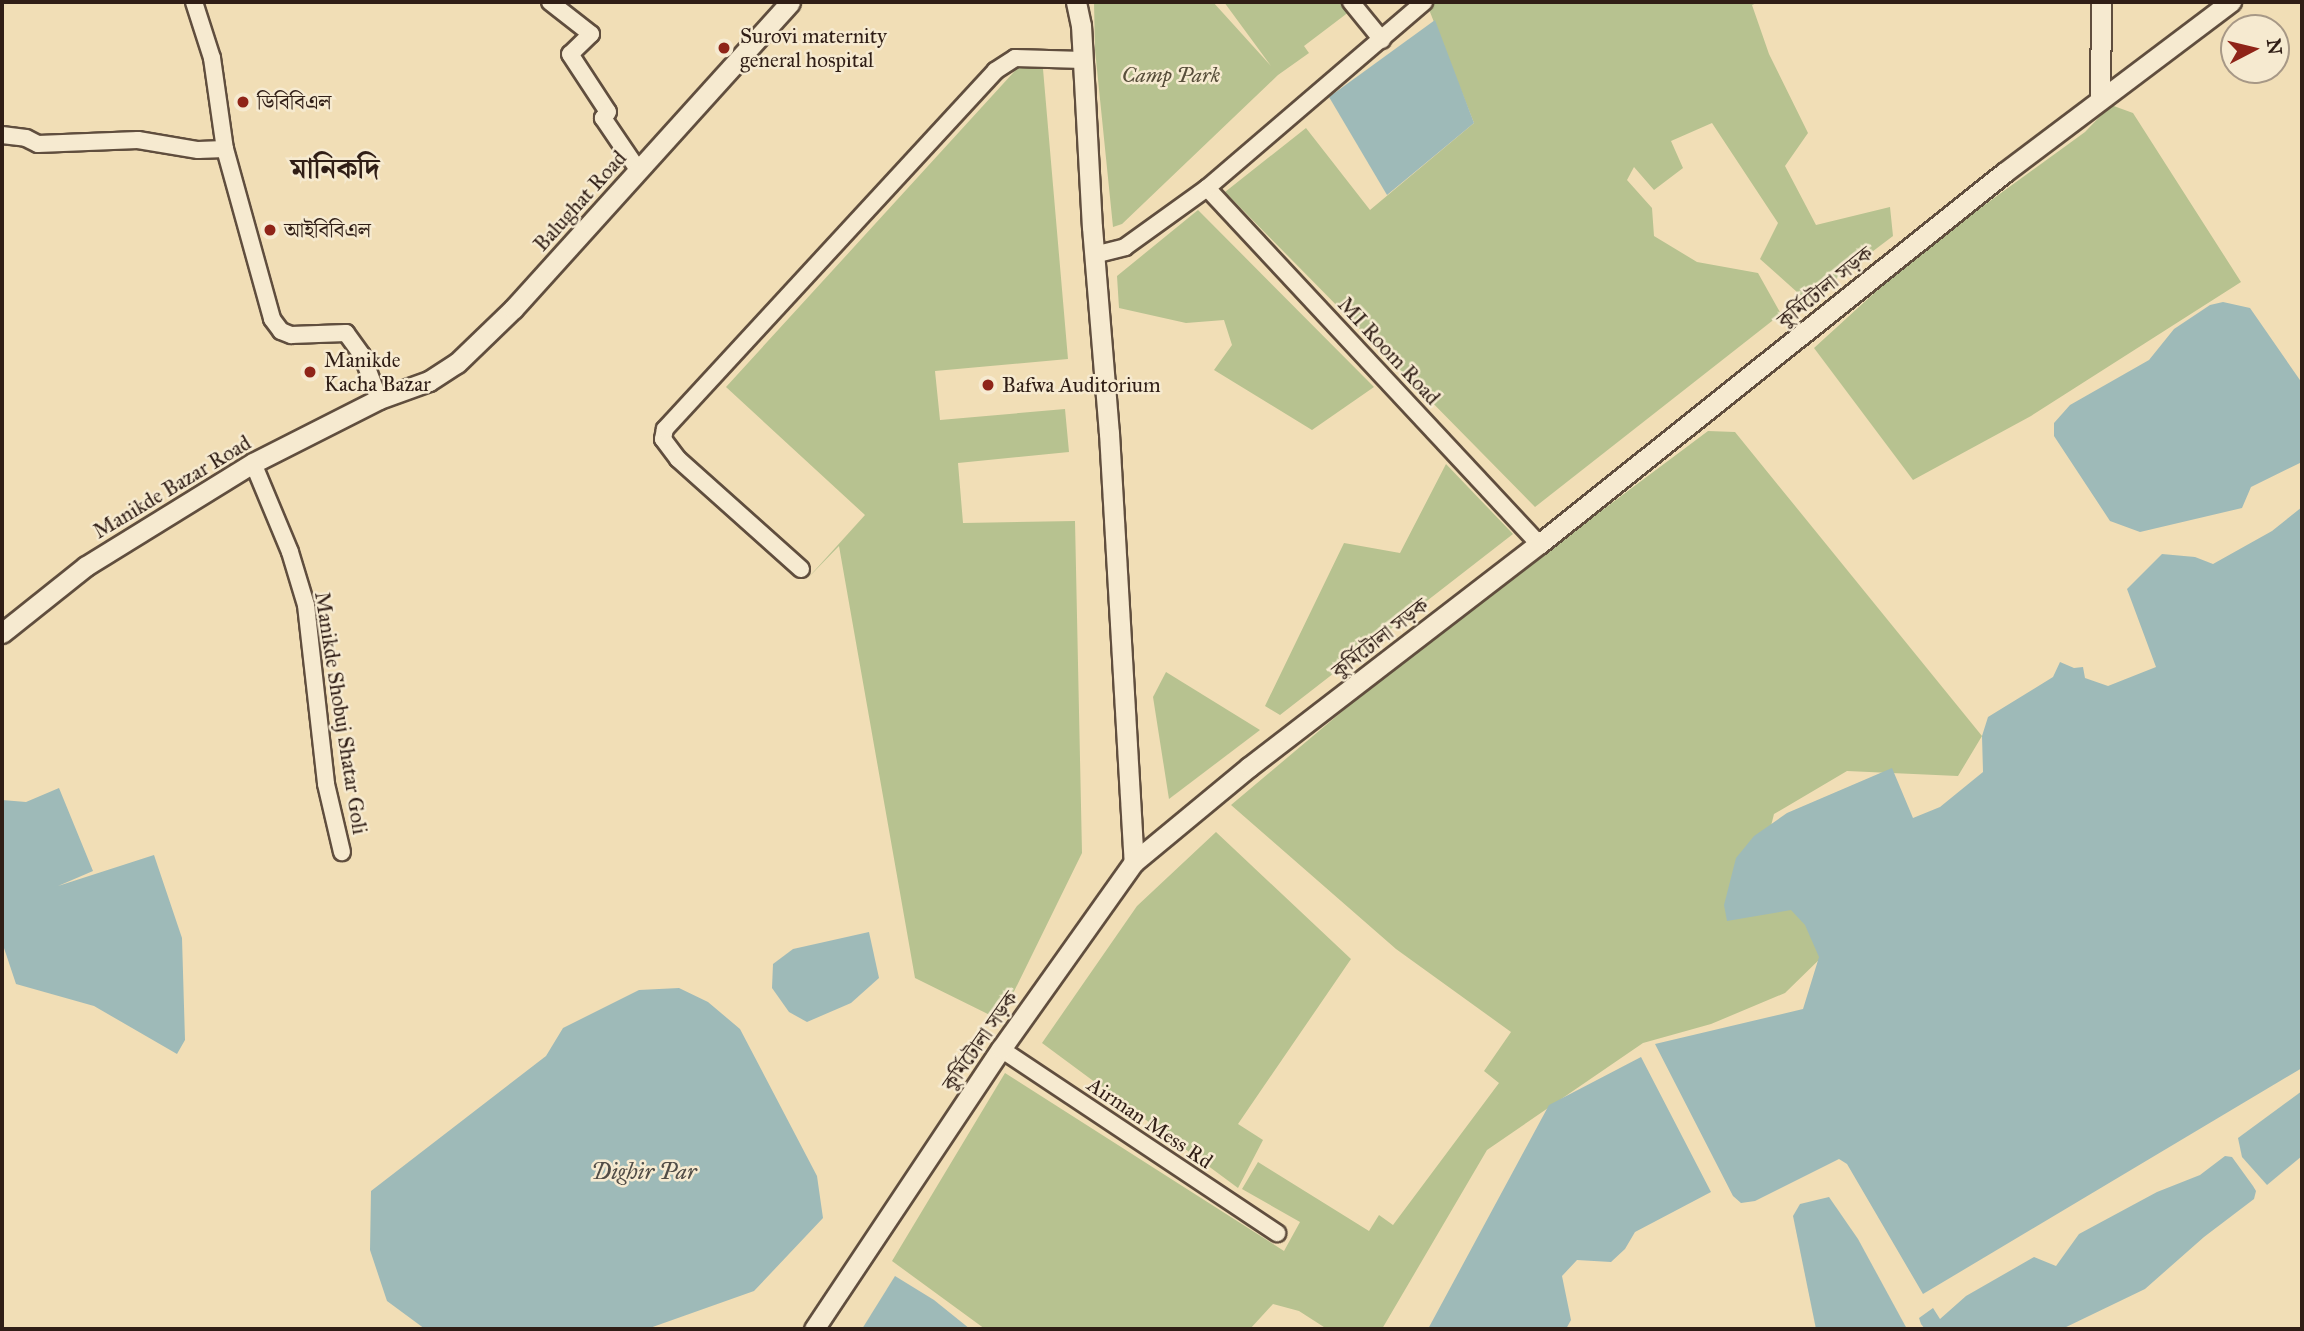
<!DOCTYPE html>
<html>
<head>
<meta charset="utf-8">
<style>
  body { margin:0 }
  #map { position:relative; width:2304px; height:1331px; overflow:hidden; background:#f1deb6; font-family:"IM FELL Great Primer","Noto Serif Bengali",serif }
  div>[style] { position:absolute }
  .green>* { inset:0; background:#b7c290 }
  .water>* { inset:0; background:#9ebab8 }
  .roads { filter:drop-shadow(2px 0 #604e3e) drop-shadow(-2px 0 #604e3e) drop-shadow(0 2px #604e3e) drop-shadow(0 -2px #604e3e) }
  .minor>* { height:16px; margin:-8px; padding:0 8px; transform-origin:8px; border-radius:8px; background:#f6ead0 }
  .tertiary>* { height:19px; margin:-9.5px; padding:0 9.5px; transform-origin:9.5px; border-radius:9.5px; background:#f6ead0 }
  .dots>* { width:19px; height:19px; translate:-50% -50%; box-sizing:border-box; border:4px solid #f6ead0; border-radius:50% }
  span { translate:-50% -50%; white-space:nowrap; text-align:center; line-height:1.15; -webkit-text-stroke:5px #f6ead0; paint-order:stroke }
  .poi-label { font-size:21px; color:#301e16 }
  .left { translate:0 -50%; text-align:left }
  .park-label { font-size:21px; color:#584f3b; font-style:italic }
  .street-label { font-size:21px; color:#301e16 }
  .water-label { font-size:23px; color:#514d47; font-style:italic }
  .district-label { font-size:28px; color:#301e16; font-weight:700 }
  .frame { position:absolute; inset:0; border:4px solid #301e16; pointer-events:none }
  .north { position:absolute; left:2220px; top:14px; width:70px; height:70px; box-sizing:border-box; background:#f6ead0; border:2px solid #a79886; border-radius:50%; rotate:83deg; font-size:19px; font-weight:700; line-height:28px; text-align:center; color:#301e16 }
  .north::after { content:''; display:block; margin:auto; width:24px; height:32px; background:#8f2418; clip-path:polygon(50% 0,100% 100%,50% 72%,0 100%) }
</style>
</head>
<body>
<div id="map">
  <div class="green">
    <i style="clip-path:polygon(1094px 2px,1213px 2px,1271px 66px,1224px 2px,1362px 2px,1304px 46px,1309px 53px,1278px 75px,1122px 224px,1113px 227px,1095px 50px)"></i>
    <i style="clip-path:polygon(1435px 2px,1759px 2px,1752px 5px,1769px 54px,1808px 133px,1785px 166px,1816px 225px,1890px 207px,1893px 236px,1807px 301px,1760px 259px,1778px 223px,1712px 123px,1671px 141px,1683px 168px,1654px 190px,1634px 167px,1627px 180px,1652px 208px,1654px 236px,1697px 262px,1758px 273px,1781px 314px,1535px 507px,1225px 192px,1306px 128px,1370px 210px,1474px 123px,1428px 7px)"></i>
    <i style="clip-path:polygon(1024px 61px,1043px 69px,1068px 359px,935px 371px,940px 420px,1065px 409px,1069px 452px,958px 463px,963px 523px,1075px 521px,1082px 853px,1000px 1020px,915px 978px,839px 546px,807px 579px,865px 515px,726px 387px)"></i>
    <i style="clip-path:polygon(2111px 105px,2133px 113px,2241px 282px,2031px 416px,1913px 480px,1814px 348px,1917px 254px,2085px 132px)"></i>
    <i style="clip-path:polygon(1198px 210px,1374px 387px,1312px 430px,1214px 370px,1232px 345px,1224px 320px,1186px 323px,1119px 308px,1117px 276px)"></i>
    <i style="clip-path:polygon(1708px 431px,1735px 432px,1982px 736px,1958px 776px,1847px 771px,1774px 814px,1754px 894px,1809px 887px,1827px 952px,1785px 993px,1711px 1024px,1643px 1043px,1487px 1150px,1382px 1329px,1327px 1329px,1299px 1311px,1273px 1304px,1250px 1329px,985px 1329px,892px 1261px,1005px 1073px,1284px 1251px,1300px 1222px,1242px 1189px,1258px 1162px,1369px 1231px,1379px 1215px,1393px 1225px,1499px 1083px,1484px 1071px,1511px 1032px,1396px 949px,1231px 805px,1414px 651px)"></i>
    <i style="clip-path:polygon(1446px 464px,1513px 534px,1280px 715px,1265px 706px,1344px 543px,1400px 553px)"></i>
    <i style="clip-path:polygon(1166px 672px,1260px 730px,1169px 799px,1153px 697px)"></i>
    <i style="clip-path:polygon(1216px 832px,1351px 959px,1238px 1124px,1263px 1140px,1238px 1188px,1042px 1043px,1137px 906px)"></i>
  </div>
  <div class="water">
    <i style="clip-path:polygon(1435px 20px,1474px 123px,1387px 195px,1329px 97px)"></i>
    <i style="clip-path:polygon(2223px 302px,2250px 308px,2302px 383px,2302px 462px,2251px 487px,2242px 508px,2140px 532px,2110px 521px,2054px 436px,2054px 423px,2070px 405px,2149px 360px,2174px 329px,2210px 305px)"></i>
    <i style="clip-path:polygon(2302px 507px,2302px 1068px,1923px 1294px,1847px 1164px,1839px 1159px,1755px 1201px,1741px 1203px,1733px 1196px,1655px 1044px,1803px 1009px,1819px 957px,1805px 925px,1791px 910px,1727px 921px,1724px 905px,1736px 858px,1754px 836px,1787px 813px,1892px 768px,1913px 818px,1940px 807px,1983px 772px,1982px 736px,1988px 717px,2053px 677px,2060px 662px,2074px 668px,2083px 667px,2085px 678px,2108px 686px,2156px 667px,2127px 589px,2162px 554px,2195px 557px,2213px 564px,2272px 531px)"></i>
    <i style="clip-path:polygon(59px 788px,93px 871px,58px 886px,154px 855px,182px 938px,185px 1040px,177px 1054px,94px 1006px,16px 984px,2px 942px,2px 800px,26px 802px)"></i>
    <i style="clip-path:polygon(869px 932px,879px 978px,851px 1003px,807px 1022px,789px 1012px,772px 988px,773px 964px,793px 949px)"></i>
    <i style="clip-path:polygon(679px 988px,708px 1002px,740px 1029px,817px 1176px,823px 1218px,754px 1291px,647px 1329px,425px 1329px,387px 1301px,370px 1250px,371px 1191px,546px 1056px,563px 1028px,639px 990px)"></i>
    <i style="clip-path:polygon(1641px 1057px,1711px 1192px,1635px 1232px,1625px 1249px,1611px 1262px,1577px 1260px,1562px 1276px,1571px 1320px,1566px 1329px,1428px 1329px,1549px 1105px)"></i>
    <i style="clip-path:polygon(2302px 1091px,2302px 1156px,2267px 1185px,2242px 1157px,2238px 1138px)"></i>
    <i style="clip-path:polygon(2225px 1156px,2232px 1157px,2253px 1186px,2256px 1191px,2254px 1199px,2204px 1237px,2145px 1289px,2062px 1329px,1925px 1329px,1921px 1324px,1919px 1318px,1933px 1308px,1940px 1319px,1966px 1296px,2034px 1257px,2056px 1266px,2079px 1234px,2157px 1192px,2200px 1175px)"></i>
    <i style="clip-path:polygon(1829px 1197px,1858px 1239px,1907px 1329px,1816px 1329px,1793px 1216px,1800px 1204px)"></i>
    <i style="clip-path:polygon(895px 1276px,934px 1300px,970px 1329px,862px 1329px)"></i>
  </div>
  <div class="roads">
    <div class="minor">
      <i style="left:194px;top:2px;width:59px;rotate:72.2deg"></i>
      <i style="left:212px;top:58px;width:92px;rotate:81.9deg"></i>
      <i style="left:225px;top:149px;width:176px;rotate:74.5deg"></i>
      <i style="left:272px;top:319px;width:15px;rotate:53deg"></i>
      <i style="left:281px;top:331px;width:11px;rotate:22deg"></i>
      <i style="left:291px;top:335px;width:55px;rotate:-2.1deg"></i>
      <i style="left:346px;top:333px;width:27px;rotate:54deg"></i>
      <i style="left:362px;top:355px;width:47px;rotate:68.9deg"></i>
      <i style="left:550px;top:2px;width:52px;rotate:38deg"></i>
      <i style="left:591px;top:34px;width:29px;rotate:136deg"></i>
      <i style="left:570px;top:54px;width:69px;rotate:56.8deg"></i>
      <i style="left:608px;top:112px;width:8px;rotate:130deg"></i>
      <i style="left:603px;top:118px;width:64px;rotate:55.8deg"></i>
      <i style="left:1351px;top:2px;width:49px;rotate:50.8deg"></i>
      <i style="left:2px;top:135px;width:24px;rotate:7deg"></i>
      <i style="left:26px;top:138px;width:13px;rotate:27deg"></i>
      <i style="left:38px;top:144px;width:100px;rotate:-2.3deg"></i>
      <i style="left:138px;top:140px;width:61px;rotate:9.5deg"></i>
      <i style="left:198px;top:150px;width:27px;rotate:-2deg"></i>
      <i style="left:1207px;top:188px;width:487px;rotate:47deg"></i>
      <i style="left:1094px;top:255px;width:32px;rotate:-14deg"></i>
      <i style="left:1125px;top:247px;width:101px;rotate:-35.7deg"></i>
      <i style="left:1207px;top:188px;width:286px;rotate:-40.6deg"></i>
      <i style="left:253px;top:463px;width:96px;rotate:67.4deg"></i>
      <i style="left:290px;top:552px;width:55px;rotate:73.2deg"></i>
      <i style="left:306px;top:605px;width:180px;rotate:83.6deg"></i>
      <i style="left:326px;top:784px;width:70px;rotate:76.8deg"></i>
      <i style="left:801px;top:569px;width:165px;rotate:-138.2deg"></i>
      <i style="left:678px;top:459px;width:25px;rotate:-127deg"></i>
      <i style="left:663px;top:439px;width:10px;rotate:-79deg"></i>
      <i style="left:665px;top:429px;width:487px;rotate:-47.3deg"></i>
      <i style="left:995px;top:71px;width:24px;rotate:-33deg"></i>
      <i style="left:1015px;top:58px;width:68px;rotate:1.7deg"></i>
      <i style="left:1001px;top:1049px;width:332px;rotate:33.7deg"></i>
    </div>
    <div class="tertiary">
      <i style="left:1076px;top:2px;width:24px;rotate:78deg"></i>
      <i style="left:1081px;top:25px;width:202px;rotate:86.9deg"></i>
      <i style="left:1092px;top:227px;width:207px;rotate:85.3deg"></i>
      <i style="left:1109px;top:433px;width:430px;rotate:86.7deg"></i>
      <i style="left:2100px;top:99px;width:97px;rotate:-89.4deg"></i>
      <i style="left:2px;top:633px;width:107px;rotate:-38.6deg"></i>
      <i style="left:86px;top:566px;width:196px;rotate:-31.7deg"></i>
      <i style="left:253px;top:463px;width:141px;rotate:-26.9deg"></i>
      <i style="left:379px;top:399px;width:53px;rotate:-19.8deg"></i>
      <i style="left:429px;top:381px;width:33px;rotate:-33deg"></i>
      <i style="left:457px;top:363px;width:78px;rotate:-44deg"></i>
      <i style="left:513px;top:309px;width:413px;rotate:-47.9deg"></i>
      <i style="left:814px;top:1329px;width:337px;rotate:-56.3deg"></i>
      <i style="left:1001px;top:1049px;width:229px;rotate:-54.6deg"></i>
      <i style="left:1134px;top:862px;width:149px;rotate:-39.6deg"></i>
      <i style="left:1249px;top:767px;width:366px;rotate:-37.6deg"></i>
      <i style="left:1539px;top:544px;width:596px;rotate:-38.6deg"></i>
      <i style="left:2005px;top:172px;width:283px;rotate:-37deg"></i>
    </div>
  </div>
  <div class="dots">
    <i style="left:724px;top:48px;background:#8f2418"></i>
    <i style="left:243px;top:102px;background:#8f2418"></i>
    <i style="left:270px;top:230px;background:#8f2418"></i>
    <i style="left:310px;top:372px;background:#8f2418"></i>
    <i style="left:988px;top:385px;background:#8f2418"></i>
  </div>
  <div class="poi-label">
    <span class="left" style="left:740px;top:48px">Surovi maternity<br>general hospital</span>
    <span class="left" style="left:257px;top:102px">ডিবিবিএল</span>
    <span class="left" style="left:284px;top:230px">আইবিবিএল</span>
    <span class="left" style="left:324px;top:372px">Manikde<br>Kacha Bazar</span>
    <span class="left" style="left:1002px;top:385px">Bafwa Auditorium</span>
  </div>
  <div class="park-label">
    <span style="left:1171px;top:75px">Camp Park</span>
  </div>
  <div class="street-label">
    <span style="left:580px;top:201px;rotate:-48deg">Balughat Road</span>
    <span style="left:1825px;top:287px;rotate:-39deg">কুর্মিটোলা সড়ক</span>
    <span style="left:1389px;top:351px;rotate:47deg">MI Room Road</span>
    <span style="left:172px;top:487px;rotate:-31deg">Manikde Bazar Road</span>
    <span style="left:1380px;top:638px;rotate:-38deg">কুর্মিটোলা সড়ক</span>
    <span style="left:341px;top:713px;rotate:81deg">Manikde Shobuj Shatar Goli</span>
    <span style="left:980px;top:1041px;rotate:-55deg">কুর্মিটোলা সড়ক</span>
    <span style="left:1150px;top:1123px;rotate:34deg">Airman Mess Rd</span>
  </div>
  <div class="water-label">
    <span style="left:644px;top:1171px">Dighir Par</span>
  </div>
  <div class="district-label">
    <span style="left:335px;top:169px">মানিকদি</span>
  </div>
  <div class="frame"></div>
  <div class="north">N</div>
</div>
</body>
</html>
